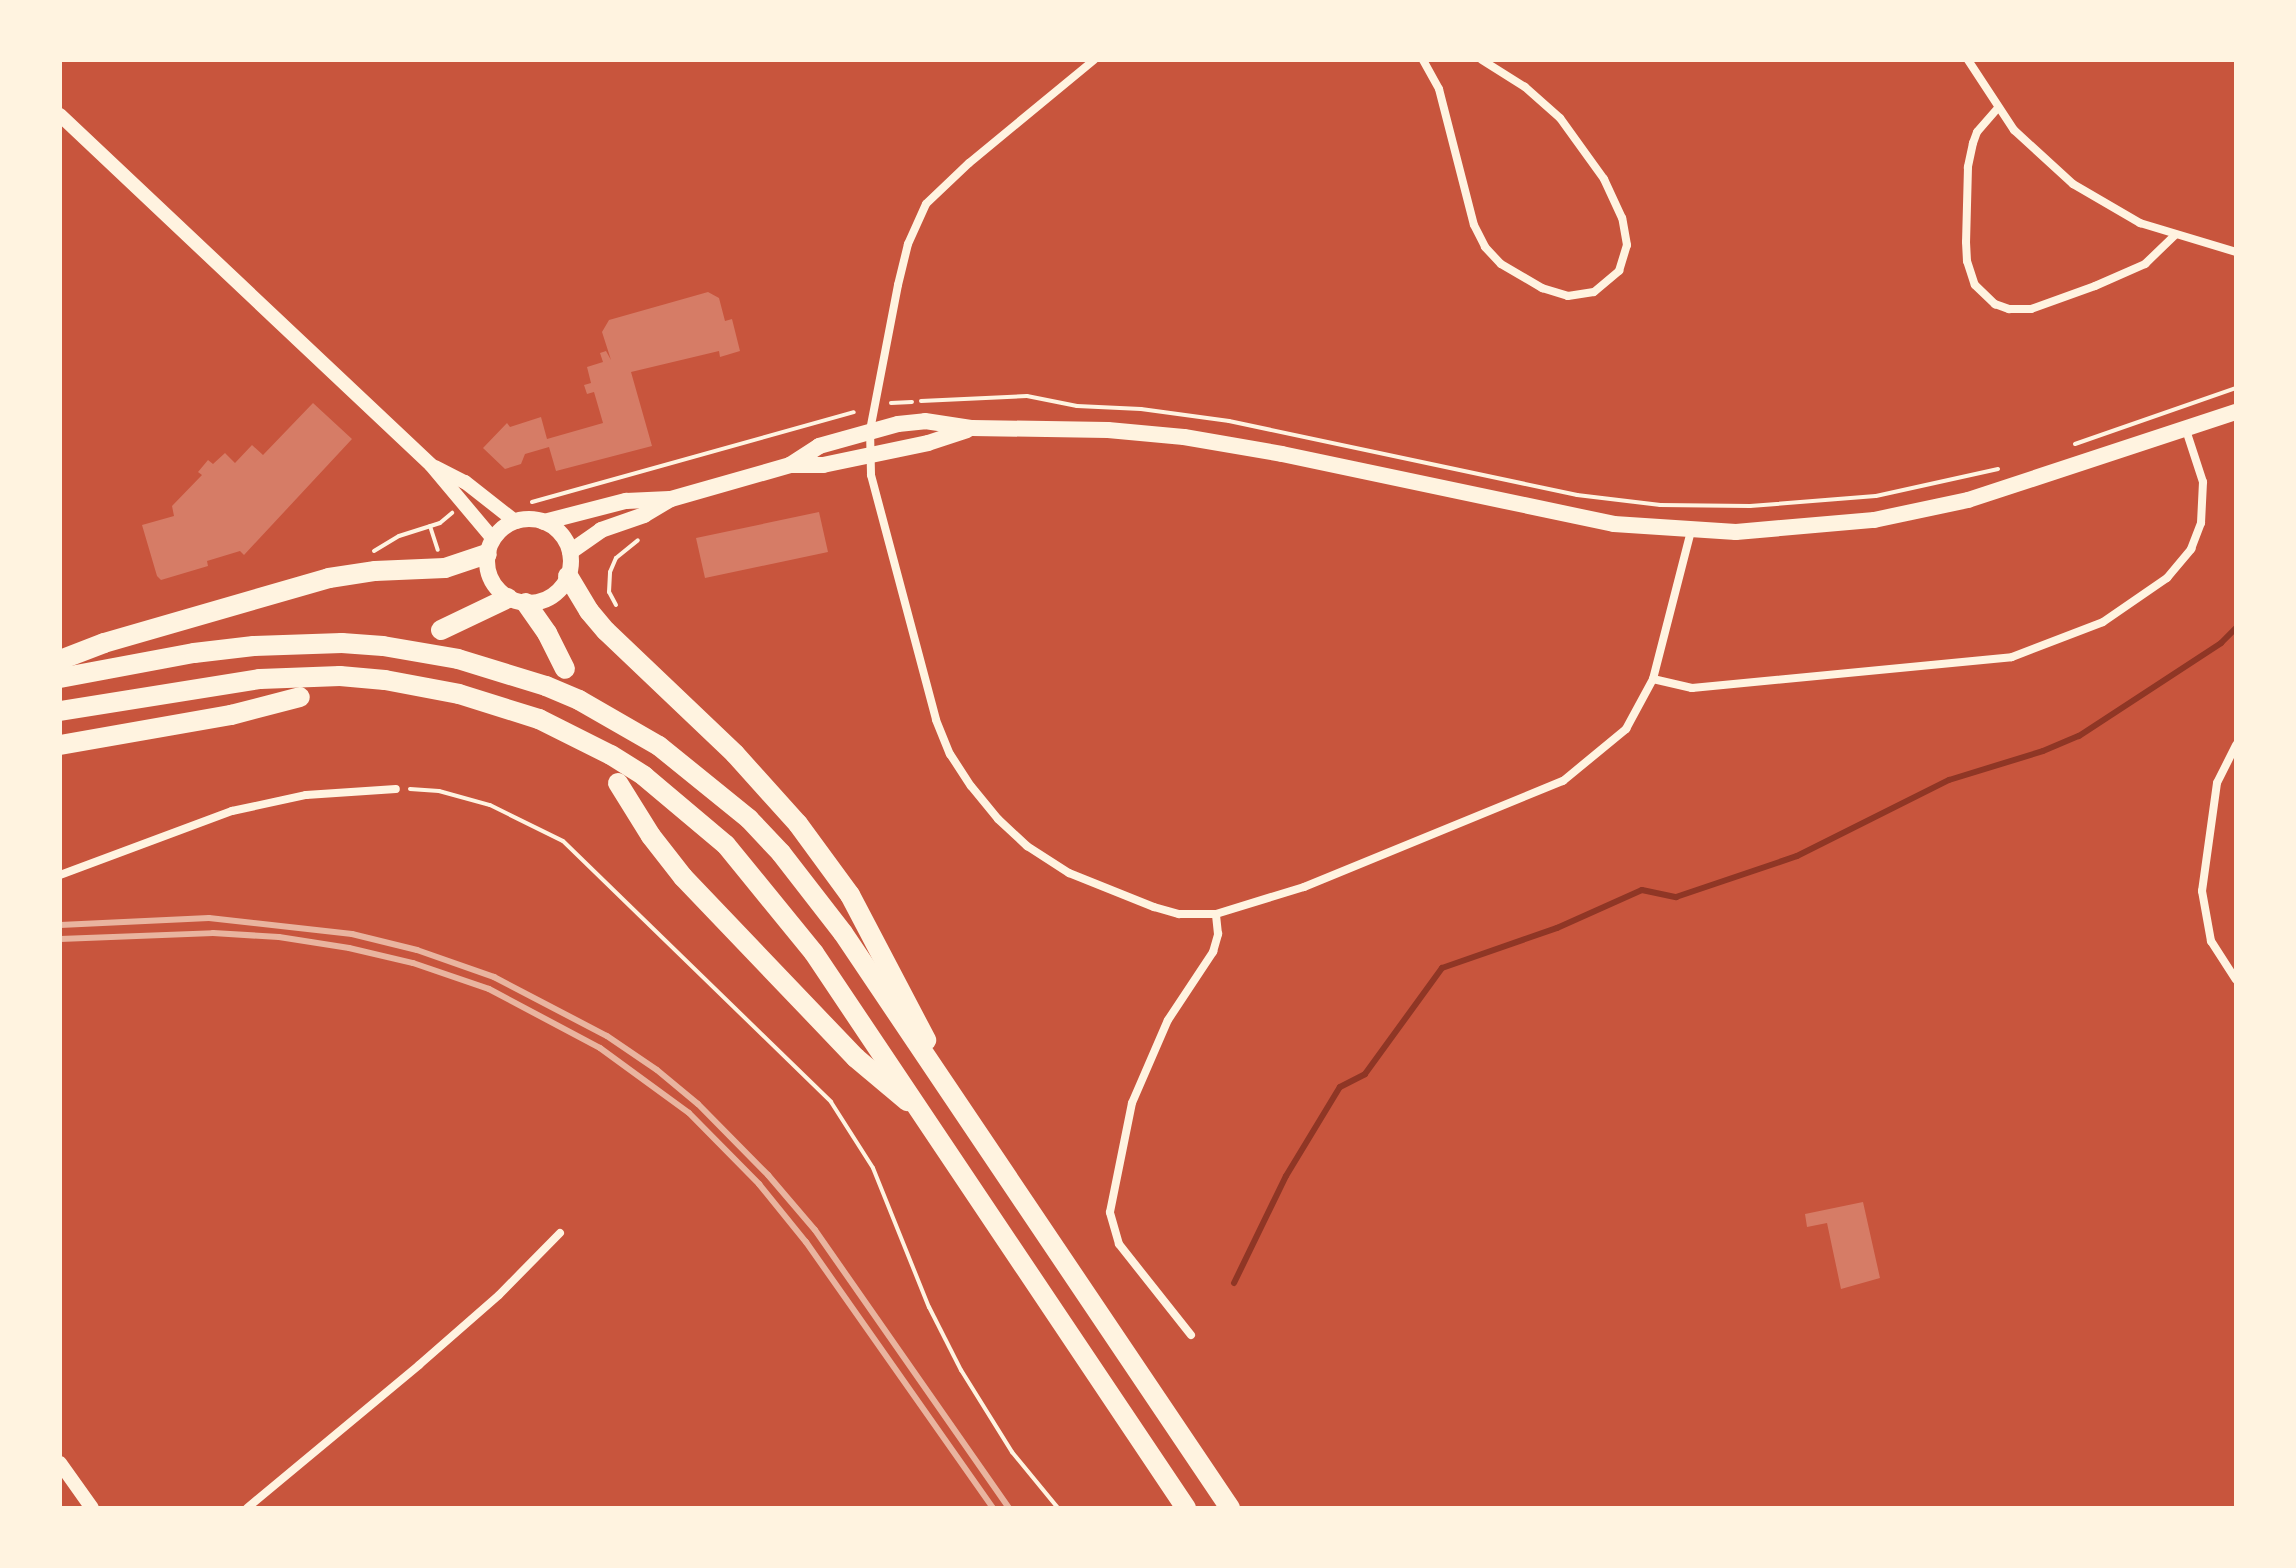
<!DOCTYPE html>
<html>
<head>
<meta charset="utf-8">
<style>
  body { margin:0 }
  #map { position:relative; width:2296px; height:1568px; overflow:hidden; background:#c8553d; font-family:Quicksand,sans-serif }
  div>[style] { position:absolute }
  .stream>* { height:6px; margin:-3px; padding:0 3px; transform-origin:3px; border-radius:3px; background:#8f3625 }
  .building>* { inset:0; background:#d67c66 }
  .path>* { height:4px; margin:-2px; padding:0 2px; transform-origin:2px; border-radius:2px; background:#fff3e0 }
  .minor>* { height:8px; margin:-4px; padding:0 4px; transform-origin:4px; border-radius:4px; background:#fff3e0 }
  .tertiary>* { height:14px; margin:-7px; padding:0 7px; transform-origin:7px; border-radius:7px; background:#fff3e0 }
  .secondary>* { height:16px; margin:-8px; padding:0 8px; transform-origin:8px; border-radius:8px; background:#fff3e0 }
  .secondary>.ring { margin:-8px; padding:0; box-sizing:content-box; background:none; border:16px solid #fff3e0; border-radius:50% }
  .trunk>* { height:20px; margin:-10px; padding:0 10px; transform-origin:10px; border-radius:10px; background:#fff3e0 }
  .rail>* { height:6px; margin:-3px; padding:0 3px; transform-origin:3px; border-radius:3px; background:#e9b49f }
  span { translate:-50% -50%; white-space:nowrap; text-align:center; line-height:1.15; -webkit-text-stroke:8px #fff3e0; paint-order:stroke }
  .frame { position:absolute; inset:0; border:62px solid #fff3e0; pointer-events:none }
</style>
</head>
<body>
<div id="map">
  <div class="stream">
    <i style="left:1234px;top:1283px;width:119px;rotate:-64.1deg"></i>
    <i style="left:1286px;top:1176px;width:104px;rotate:-58.8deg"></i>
    <i style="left:1340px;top:1087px;width:28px;rotate:-27deg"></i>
    <i style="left:1365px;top:1074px;width:131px;rotate:-54deg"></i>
    <i style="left:1442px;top:968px;width:122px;rotate:-19.2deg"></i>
    <i style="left:1557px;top:928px;width:93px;rotate:-24.1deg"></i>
    <i style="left:1642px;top:890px;width:35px;rotate:12deg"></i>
    <i style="left:1676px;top:897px;width:128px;rotate:-18.7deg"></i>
    <i style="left:1797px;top:856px;width:170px;rotate:-26.6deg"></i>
    <i style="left:1949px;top:780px;width:98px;rotate:-17.1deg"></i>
    <i style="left:2043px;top:751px;width:39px;rotate:-23deg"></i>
    <i style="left:2079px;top:736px;width:170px;rotate:-33.2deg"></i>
    <i style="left:2221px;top:643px;width:21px;rotate:-45deg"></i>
  </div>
  <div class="building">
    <i style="clip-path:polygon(708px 292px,719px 298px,725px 321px,732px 319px,740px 351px,720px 357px,719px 351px,631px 372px,652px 446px,556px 471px,549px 447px,525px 454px,521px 464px,505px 469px,483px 448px,507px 423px,510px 427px,541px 417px,547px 439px,603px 423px,594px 392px,587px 394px,584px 385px,591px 383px,587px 367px,603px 362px,600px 353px,606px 351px,611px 360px,602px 332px,609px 320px)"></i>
    <i style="clip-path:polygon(313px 403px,352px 439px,244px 555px,240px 551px,207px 561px,208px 566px,161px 580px,157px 576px,142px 525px,174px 516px,172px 506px,202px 475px,198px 472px,208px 460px,213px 464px,225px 453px,235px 463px,252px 445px,263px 455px)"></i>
    <i style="clip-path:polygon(819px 512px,828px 552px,705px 578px,696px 538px)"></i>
    <i style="clip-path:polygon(1863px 1202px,1880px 1278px,1841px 1289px,1827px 1223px,1807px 1227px,1805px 1214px)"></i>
  </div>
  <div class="path">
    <i style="left:921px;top:401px;width:106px;rotate:-2.7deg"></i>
    <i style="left:1027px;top:396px;width:51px;rotate:11.3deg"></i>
    <i style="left:1077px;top:406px;width:64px;rotate:2.7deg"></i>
    <i style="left:1141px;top:409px;width:89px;rotate:7.8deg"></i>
    <i style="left:1229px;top:421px;width:356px;rotate:12deg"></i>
    <i style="left:1577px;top:495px;width:84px;rotate:6.9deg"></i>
    <i style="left:1660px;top:505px;width:90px;rotate:0.6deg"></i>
    <i style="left:1750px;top:506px;width:126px;rotate:-4.5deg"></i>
    <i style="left:1876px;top:496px;width:125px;rotate:-12.5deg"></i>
    <i style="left:891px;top:403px;width:21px;rotate:-3deg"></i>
    <i style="left:2075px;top:444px;width:170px;rotate:-19.2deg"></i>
    <i style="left:532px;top:502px;width:334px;rotate:-15.6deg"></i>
    <i style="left:430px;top:526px;width:25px;rotate:72deg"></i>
    <i style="left:374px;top:551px;width:29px;rotate:-31deg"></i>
    <i style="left:399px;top:536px;width:43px;rotate:-17.6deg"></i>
    <i style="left:440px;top:523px;width:16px;rotate:-40deg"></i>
    <i style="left:616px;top:605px;width:15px;rotate:-118deg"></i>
    <i style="left:609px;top:592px;width:20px;rotate:-87deg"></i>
    <i style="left:610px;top:572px;width:15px;rotate:-67deg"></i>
    <i style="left:616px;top:558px;width:28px;rotate:-39deg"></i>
    <i style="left:410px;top:789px;width:29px;rotate:4deg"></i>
    <i style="left:439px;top:791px;width:53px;rotate:15.4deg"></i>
    <i style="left:490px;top:805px;width:81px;rotate:26.3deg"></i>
    <i style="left:563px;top:841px;width:374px;rotate:44.2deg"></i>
    <i style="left:831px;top:1102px;width:78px;rotate:57.5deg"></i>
    <i style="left:873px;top:1168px;width:150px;rotate:68.1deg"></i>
    <i style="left:929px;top:1307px;width:71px;rotate:63.1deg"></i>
    <i style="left:961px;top:1370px;width:97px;rotate:58.1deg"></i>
    <i style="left:1012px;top:1452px;width:72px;rotate:50.6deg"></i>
  </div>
  <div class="minor">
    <i style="left:1094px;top:60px;width:162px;rotate:140.5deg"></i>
    <i style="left:969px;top:163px;width:59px;rotate:136.4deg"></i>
    <i style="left:926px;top:204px;width:44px;rotate:114.2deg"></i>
    <i style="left:908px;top:244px;width:42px;rotate:103.7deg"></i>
    <i style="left:898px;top:285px;width:148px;rotate:100.9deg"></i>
    <i style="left:870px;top:430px;width:45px;rotate:88.7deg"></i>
    <i style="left:871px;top:475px;width:253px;rotate:75.1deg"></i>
    <i style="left:936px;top:720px;width:37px;rotate:68deg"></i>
    <i style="left:950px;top:754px;width:38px;rotate:57deg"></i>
    <i style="left:971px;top:786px;width:43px;rotate:50.7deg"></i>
    <i style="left:998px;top:819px;width:40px;rotate:43deg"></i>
    <i style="left:1027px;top:846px;width:50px;rotate:32.7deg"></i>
    <i style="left:1069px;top:873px;width:92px;rotate:21.8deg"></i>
    <i style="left:1154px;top:907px;width:26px;rotate:16deg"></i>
    <i style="left:1179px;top:914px;width:37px"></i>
    <i style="left:1216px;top:914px;width:92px;rotate:-17.1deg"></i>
    <i style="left:1304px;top:887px;width:280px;rotate:-22.3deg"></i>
    <i style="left:1563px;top:781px;width:82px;rotate:-39.5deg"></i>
    <i style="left:1626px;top:729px;width:57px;rotate:-61.6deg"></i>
    <i style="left:1653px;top:679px;width:153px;rotate:-75.6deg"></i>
    <i style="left:1423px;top:60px;width:33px;rotate:61deg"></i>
    <i style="left:1439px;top:89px;width:140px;rotate:75.6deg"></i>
    <i style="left:1474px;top:225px;width:25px;rotate:63deg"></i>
    <i style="left:1485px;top:247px;width:23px;rotate:47deg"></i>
    <i style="left:1501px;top:264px;width:48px;rotate:30.3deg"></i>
    <i style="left:1542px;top:288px;width:27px;rotate:17deg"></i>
    <i style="left:1568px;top:296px;width:26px;rotate:-9deg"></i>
    <i style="left:1594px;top:292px;width:33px;rotate:-40deg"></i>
    <i style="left:1619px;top:271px;width:27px;rotate:-73deg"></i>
    <i style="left:1627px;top:245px;width:27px;rotate:-100deg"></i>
    <i style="left:1622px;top:218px;width:43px;rotate:-114.8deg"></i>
    <i style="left:1604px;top:179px;width:75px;rotate:-125.8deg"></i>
    <i style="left:1560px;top:118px;width:47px;rotate:-138.5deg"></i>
    <i style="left:1525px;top:87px;width:51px;rotate:-147.9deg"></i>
    <i style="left:1968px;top:60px;width:84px;rotate:56.7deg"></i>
    <i style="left:2014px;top:130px;width:80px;rotate:42.5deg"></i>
    <i style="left:2073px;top:184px;width:78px;rotate:30.2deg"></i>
    <i style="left:2140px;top:223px;width:100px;rotate:16.8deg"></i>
    <i style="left:1997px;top:109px;width:30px;rotate:131deg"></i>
    <i style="left:1977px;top:132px;width:12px;rotate:110deg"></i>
    <i style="left:1973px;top:143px;width:25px;rotate:102deg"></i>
    <i style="left:1968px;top:167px;width:75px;rotate:91.5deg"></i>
    <i style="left:1966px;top:242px;width:19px;rotate:87deg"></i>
    <i style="left:1967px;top:261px;width:25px;rotate:72deg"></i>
    <i style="left:1975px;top:285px;width:28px;rotate:44deg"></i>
    <i style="left:1995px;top:304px;width:15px;rotate:20deg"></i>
    <i style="left:2009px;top:309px;width:22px"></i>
    <i style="left:2031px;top:309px;width:68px;rotate:-19.8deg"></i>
    <i style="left:2095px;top:286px;width:55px;rotate:-23.7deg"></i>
    <i style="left:2145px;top:264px;width:42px;rotate:-44deg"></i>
    <i style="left:1653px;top:679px;width:40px;rotate:13deg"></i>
    <i style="left:1692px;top:688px;width:321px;rotate:-5.5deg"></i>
    <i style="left:2012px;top:657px;width:97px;rotate:-21deg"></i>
    <i style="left:2103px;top:622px;width:78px;rotate:-34.5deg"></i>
    <i style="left:2167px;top:578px;width:38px;rotate:-50deg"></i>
    <i style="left:2191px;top:549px;width:28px;rotate:-69deg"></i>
    <i style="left:2201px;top:523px;width:41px;rotate:-87.2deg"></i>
    <i style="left:2203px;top:482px;width:55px;rotate:-108.1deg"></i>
    <i style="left:2236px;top:745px;width:42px;rotate:116.6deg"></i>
    <i style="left:2217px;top:783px;width:109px;rotate:97.9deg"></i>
    <i style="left:2202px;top:891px;width:51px;rotate:79.8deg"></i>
    <i style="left:2211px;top:941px;width:46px;rotate:57.3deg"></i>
    <i style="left:60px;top:875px;width:184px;rotate:-20.4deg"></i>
    <i style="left:232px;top:811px;width:76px;rotate:-12.2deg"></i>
    <i style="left:306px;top:795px;width:90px;rotate:-3.8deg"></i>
    <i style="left:1191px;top:1335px;width:116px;rotate:-128.4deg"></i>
    <i style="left:1119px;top:1244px;width:33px;rotate:-106deg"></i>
    <i style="left:1110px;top:1212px;width:111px;rotate:-78.6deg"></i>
    <i style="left:1132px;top:1103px;width:90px;rotate:-66.6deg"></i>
    <i style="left:1168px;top:1020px;width:82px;rotate:-56.5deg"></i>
    <i style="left:1213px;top:952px;width:19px;rotate:-74deg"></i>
    <i style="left:1218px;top:934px;width:20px;rotate:-96deg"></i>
    <i style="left:247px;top:1508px;width:224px;rotate:-39.7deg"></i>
    <i style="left:419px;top:1365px;width:106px;rotate:-41.2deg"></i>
    <i style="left:499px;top:1295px;width:87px;rotate:-45.5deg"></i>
  </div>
  <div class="tertiary">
    <i style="left:60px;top:115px;width:510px;rotate:43.33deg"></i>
    <i style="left:431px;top:465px;width:97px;rotate:50deg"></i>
    <i style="left:435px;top:467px;width:34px;rotate:27deg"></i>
    <i style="left:465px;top:482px;width:65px;rotate:38.1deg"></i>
    <i style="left:60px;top:1463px;width:55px;rotate:54.6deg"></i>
  </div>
  <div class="secondary">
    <i style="left:790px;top:465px;width:35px;rotate:-33deg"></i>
    <i style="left:819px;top:446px;width:82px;rotate:-15.6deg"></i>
    <i style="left:898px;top:424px;width:27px;rotate:-6deg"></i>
    <i style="left:925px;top:421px;width:48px;rotate:8.5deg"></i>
    <i style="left:972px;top:428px;width:136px;rotate:0.8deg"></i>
    <i style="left:1108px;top:430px;width:76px;rotate:5.3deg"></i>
    <i style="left:1184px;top:437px;width:99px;rotate:9.8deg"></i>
    <i style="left:1282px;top:454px;width:339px;rotate:11.9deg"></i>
    <i style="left:1614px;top:524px;width:122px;rotate:3.8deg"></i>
    <i style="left:1736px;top:532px;width:139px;rotate:-5deg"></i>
    <i style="left:1874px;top:520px;width:96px;rotate:-12deg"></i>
    <i style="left:1968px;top:500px;width:282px;rotate:-18.2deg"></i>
    <i class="ring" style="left:487px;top:519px;width:68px;height:68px"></i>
    <i style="left:544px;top:522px;width:85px;rotate:-14.4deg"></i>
    <i style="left:626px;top:501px;width:44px;rotate:-2.6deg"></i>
    <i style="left:570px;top:552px;width:38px;rotate:-35deg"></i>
    <i style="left:601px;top:530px;width:46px;rotate:-19.2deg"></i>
    <i style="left:644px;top:515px;width:31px;rotate:-31deg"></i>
    <i style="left:671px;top:499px;width:124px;rotate:-15.9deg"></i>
    <i style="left:790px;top:465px;width:33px"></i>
    <i style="left:823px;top:465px;width:107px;rotate:-11.8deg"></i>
    <i style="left:928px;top:443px;width:41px;rotate:-18.4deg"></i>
  </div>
  <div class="trunk">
    <i style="left:568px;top:576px;width:41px;rotate:59deg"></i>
    <i style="left:589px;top:611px;width:26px;rotate:50deg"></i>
    <i style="left:606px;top:631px;width:178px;rotate:43.6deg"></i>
    <i style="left:735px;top:754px;width:94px;rotate:48deg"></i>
    <i style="left:798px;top:824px;width:88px;rotate:53.8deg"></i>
    <i style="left:850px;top:895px;width:164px;rotate:62.3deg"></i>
    <i style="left:526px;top:603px;width:37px;rotate:55deg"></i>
    <i style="left:547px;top:633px;width:40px;rotate:63.4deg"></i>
    <i style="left:441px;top:630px;width:74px;rotate:-25.5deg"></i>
    <i style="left:60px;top:660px;width:47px;rotate:-21.1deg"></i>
    <i style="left:104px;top:643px;width:234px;rotate:-16.1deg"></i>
    <i style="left:329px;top:578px;width:47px;rotate:-8.7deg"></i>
    <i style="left:375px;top:571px;width:70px;rotate:-2.5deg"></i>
    <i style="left:445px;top:568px;width:44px;rotate:-18.4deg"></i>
    <i style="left:60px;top:678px;width:136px;rotate:-10.6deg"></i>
    <i style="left:194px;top:653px;width:60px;rotate:-6.7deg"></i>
    <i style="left:254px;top:646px;width:88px;rotate:-2deg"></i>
    <i style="left:342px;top:643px;width:41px;rotate:4.2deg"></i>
    <i style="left:383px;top:646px;width:76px;rotate:9.8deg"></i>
    <i style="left:458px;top:659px;width:92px;rotate:17.1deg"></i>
    <i style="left:546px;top:686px;width:36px;rotate:23deg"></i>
    <i style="left:579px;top:700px;width:92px;rotate:29.9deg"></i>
    <i style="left:659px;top:746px;width:116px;rotate:39deg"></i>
    <i style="left:749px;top:819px;width:47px;rotate:46.7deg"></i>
    <i style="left:781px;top:853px;width:101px;rotate:52.2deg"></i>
    <i style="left:843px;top:933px;width:693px;rotate:56.06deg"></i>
    <i style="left:60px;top:711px;width:203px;rotate:-9.1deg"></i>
    <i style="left:260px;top:679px;width:80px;rotate:-2.1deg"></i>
    <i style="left:340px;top:676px;width:45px;rotate:5.1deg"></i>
    <i style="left:385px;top:680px;width:75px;rotate:10.7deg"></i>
    <i style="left:459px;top:694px;width:84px;rotate:17.4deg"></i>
    <i style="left:539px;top:719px;width:80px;rotate:26.6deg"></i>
    <i style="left:611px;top:755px;width:39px;rotate:32deg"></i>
    <i style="left:644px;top:776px;width:107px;rotate:40.1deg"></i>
    <i style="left:726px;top:845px;width:139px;rotate:50.8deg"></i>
    <i style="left:814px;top:953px;width:668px;rotate:56.17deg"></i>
    <i style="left:60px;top:745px;width:174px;rotate:-10deg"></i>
    <i style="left:231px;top:715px;width:71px;rotate:-14.6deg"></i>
    <i style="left:618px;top:783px;width:62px;rotate:58.1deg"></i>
    <i style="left:651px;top:836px;width:52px;rotate:52deg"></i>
    <i style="left:683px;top:877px;width:250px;rotate:46.3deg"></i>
    <i style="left:856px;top:1058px;width:67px;rotate:40.1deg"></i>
  </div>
  <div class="rail">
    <i style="left:60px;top:925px;width:149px;rotate:-2.7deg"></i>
    <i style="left:209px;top:918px;width:144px;rotate:6.4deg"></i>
    <i style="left:352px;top:934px;width:67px;rotate:13.8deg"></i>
    <i style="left:417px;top:950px;width:82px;rotate:19.3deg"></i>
    <i style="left:494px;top:977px;width:127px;rotate:27.6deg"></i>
    <i style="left:607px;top:1036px;width:60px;rotate:34.2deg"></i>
    <i style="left:657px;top:1070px;width:53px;rotate:39.7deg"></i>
    <i style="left:698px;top:1104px;width:100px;rotate:45.4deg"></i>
    <i style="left:768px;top:1175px;width:72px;rotate:49.5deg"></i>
    <i style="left:815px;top:1230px;width:339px;rotate:55.1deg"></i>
    <i style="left:60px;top:939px;width:153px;rotate:-2.2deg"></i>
    <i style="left:213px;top:933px;width:66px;rotate:3.5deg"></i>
    <i style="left:279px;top:937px;width:71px;rotate:8.9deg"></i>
    <i style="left:349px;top:948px;width:66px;rotate:13.2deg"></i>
    <i style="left:413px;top:963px;width:80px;rotate:18.9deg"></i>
    <i style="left:489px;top:989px;width:126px;rotate:28deg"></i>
    <i style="left:600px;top:1048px;width:110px;rotate:36.1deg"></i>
    <i style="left:689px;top:1113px;width:100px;rotate:45.4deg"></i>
    <i style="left:759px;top:1184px;width:75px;rotate:51deg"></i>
    <i style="left:806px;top:1242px;width:325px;rotate:54.9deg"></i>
  </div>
  <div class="frame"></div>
</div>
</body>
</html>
